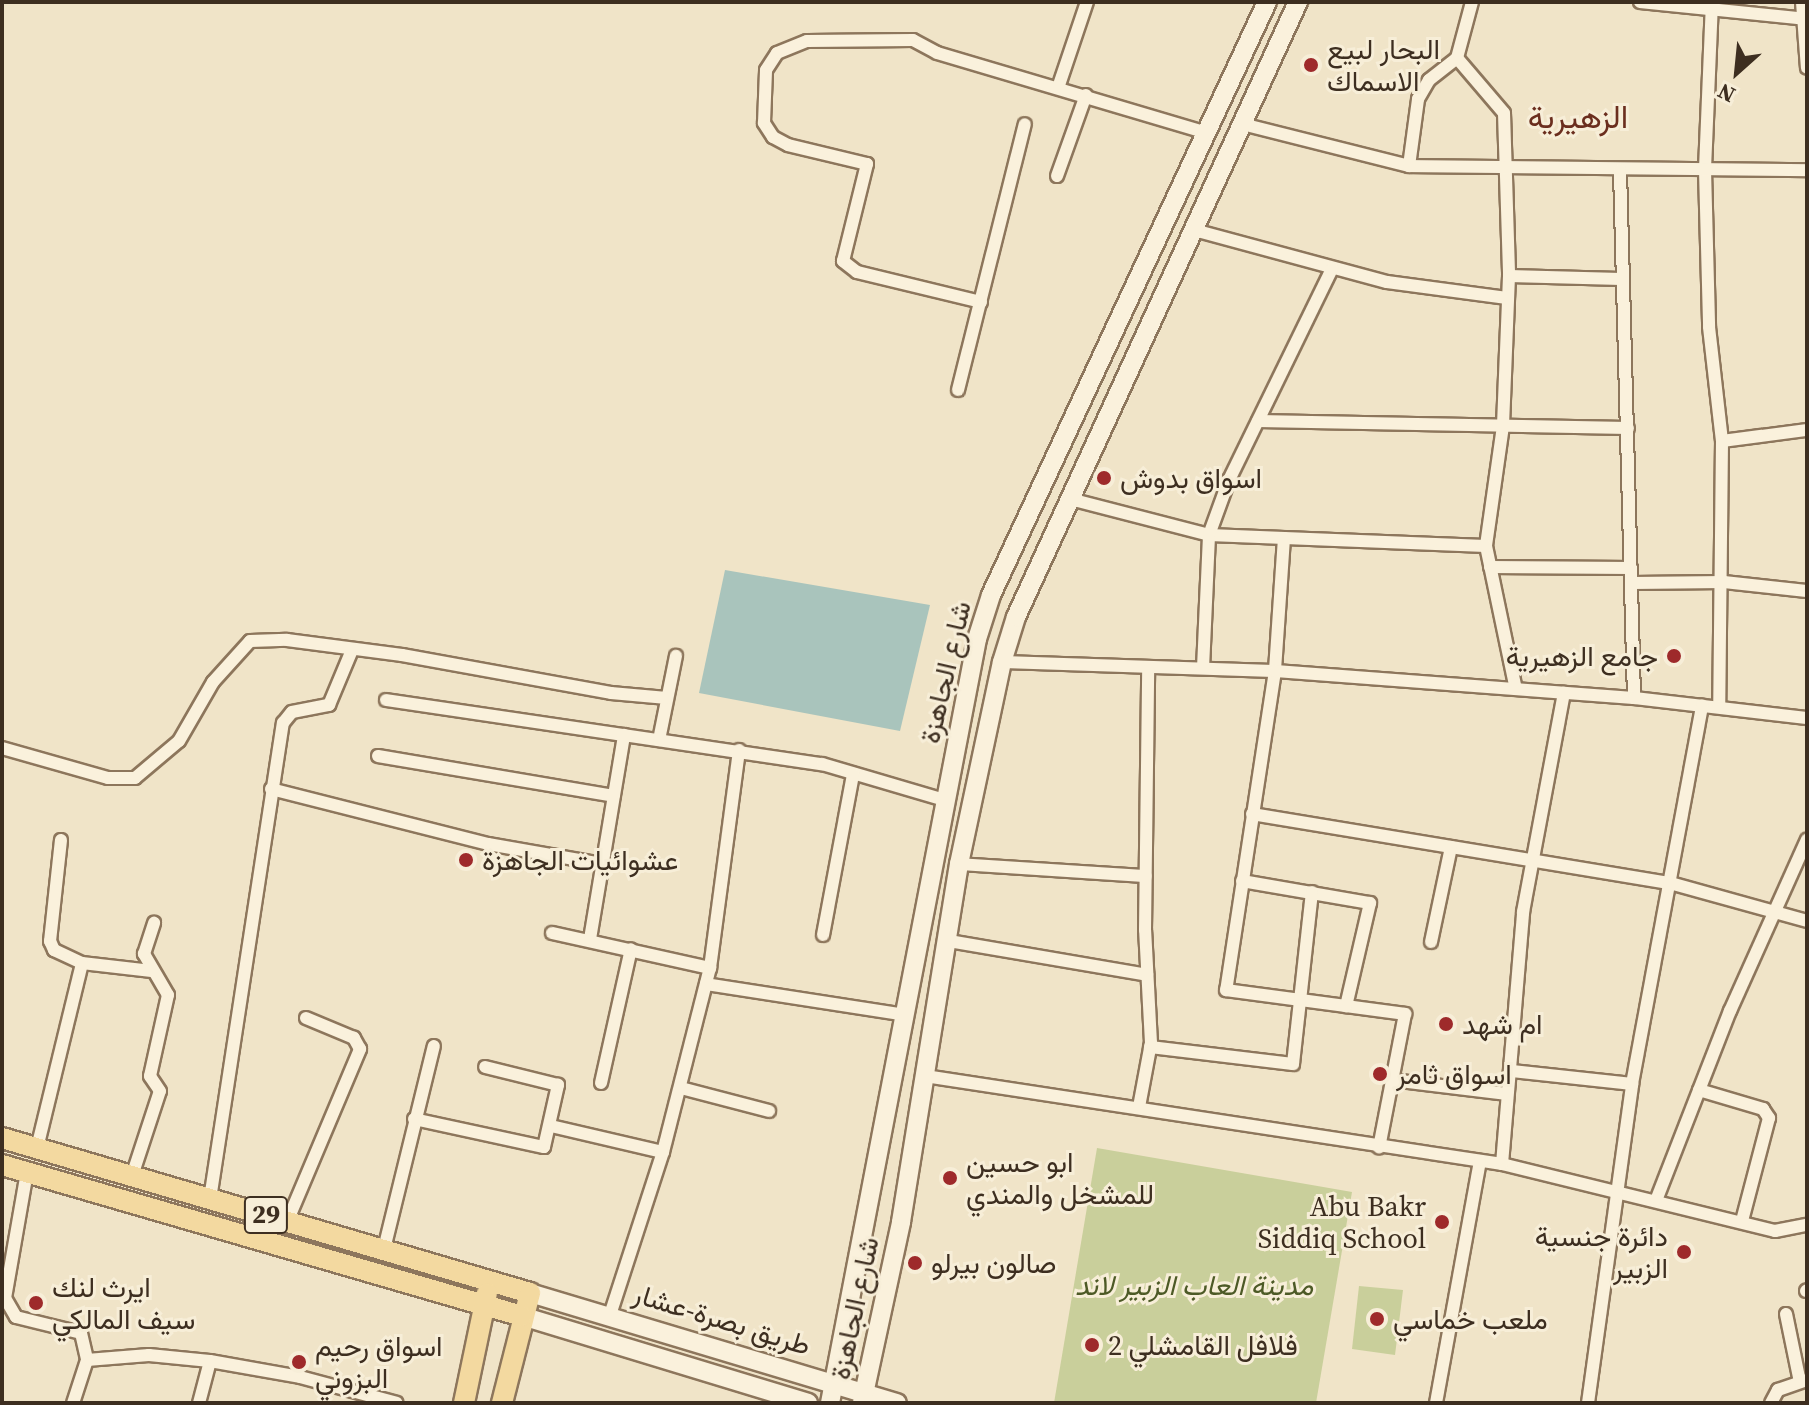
<!DOCTYPE html>
<html>
<head>
<meta charset="utf-8">
<style>
  body { margin:0 }
  #map { position:relative; width:1809px; height:1405px; overflow:hidden; background:#f0e4c8; font-family:"Source Serif 4",Vazirmatn,serif }
  div>[style] { position:absolute }
  .green>* { inset:0; background:#c9cf9b }
  .water>* { inset:0; background:#a9c4bc }
  .roads { filter:drop-shadow(2px 0 #8d765c) drop-shadow(-2px 0 #8d765c) drop-shadow(0 2px #8d765c) drop-shadow(0 -2px #8d765c) }
  .street>* { height:12px; margin:-6px; padding:0 6px; transform-origin:6px; border-radius:6px; background:#faf1dc }
  .secondary>* { height:18px; margin:-9px; padding:0 9px; transform-origin:9px; border-radius:9px; background:#faf1dc }
  .primary>* { height:20px; margin:-10px; padding:0 10px; transform-origin:10px; border-radius:10px; background:#f3d9a0 }
  .dots>* { width:22px; height:22px; translate:-50% -50%; box-sizing:border-box; border:4px solid #f7eed8; border-radius:50% }
  span { translate:-50% -50%; white-space:nowrap; text-align:center; line-height:1.15; -webkit-text-stroke:6px #f7eed8; paint-order:stroke }
  .shield-label span { padding:2px 6px; background:#f7eed8; border:2px solid; border-radius:6px; -webkit-text-stroke-width:0 }
  .shield-label { font-size:26px; color:#3d2e20; font-weight:700 }
  .poi-label { font-size:28px; color:#3d2e20 }
  .left { translate:0 -50%; text-align:left }
  .right { translate:-100% -50%; text-align:right }
  .street-label { font-size:28px; color:#3d2e20 }
  .park-label { font-size:28px; color:#4d5a26; font-style:italic }
  .quarter-label { font-size:32px; color:#6b2e1e }
  .frame { position:absolute; inset:0; border:4px solid #3d2e20; pointer-events:none }
  .north { position:absolute; left:1697px; top:32px; width:80px; height:80px; -webkit-text-stroke:6px #f7eed8; paint-order:stroke; rotate:207deg; font-size:22px; font-weight:700; line-height:32px; text-align:center; color:#3d2e20 }
  .north::after { content:''; display:block; margin:auto; width:28px; height:36px; background:#3d2e20; clip-path:polygon(50% 0,100% 100%,50% 72%,0 100%) }
</style>
</head>
<body>
<div id="map">
  <div class="green">
    <i style="clip-path:polygon(1097px 1148px,1352px 1192px,1316px 1403px,1054px 1403px)"></i>
    <i style="clip-path:polygon(1359px 1286px,1403px 1290px,1395px 1355px,1352px 1349px)"></i>
  </div>
  <div class="water">
    <i style="clip-path:polygon(725px 570px,930px 605px,900px 731px,699px 693px)"></i>
  </div>
  <div class="roads">
    <div class="street">
      <i style="left:1472px;top:2px;width:58px;rotate:105deg"></i>
      <i style="left:1457px;top:58px;width:72px;rotate:49.5deg"></i>
      <i style="left:1504px;top:113px;width:163px;rotate:88.2deg"></i>
      <i style="left:1509px;top:276px;width:150px;rotate:92.3deg"></i>
      <i style="left:1503px;top:426px;width:121px;rotate:98.1deg"></i>
      <i style="left:1486px;top:546px;width:146px;rotate:78.2deg"></i>
      <i style="left:1640px;top:2px;width:168px;rotate:5.8deg"></i>
      <i style="left:1712px;top:2px;width:168px;rotate:92.4deg"></i>
      <i style="left:1705px;top:170px;width:157px;rotate:88.5deg"></i>
      <i style="left:1709px;top:327px;width:115px;rotate:83.5deg"></i>
      <i style="left:1722px;top:441px;width:266px;rotate:90.6deg"></i>
      <i style="left:1802px;top:2px;width:66px;rotate:85.7deg"></i>
      <i style="left:1059px;top:85px;width:88px;rotate:-71.4deg"></i>
      <i style="left:1242px;top:124px;width:172px;rotate:14.1deg"></i>
      <i style="left:1409px;top:166px;width:398px;rotate:0.6deg"></i>
      <i style="left:1409px;top:166px;width:68px;rotate:-82.3deg"></i>
      <i style="left:1418px;top:99px;width:22px;rotate:-60deg"></i>
      <i style="left:1429px;top:80px;width:36px;rotate:-38deg"></i>
      <i style="left:1620px;top:170px;width:528px;rotate:88.48deg"></i>
      <i style="left:1057px;top:176px;width:86px;rotate:-70.3deg"></i>
      <i style="left:1194px;top:230px;width:200px;rotate:15.1deg"></i>
      <i style="left:1387px;top:282px;width:121px;rotate:7.6deg"></i>
      <i style="left:1509px;top:276px;width:112px;rotate:1.5deg"></i>
      <i style="left:981px;top:302px;width:128px;rotate:-166.4deg"></i>
      <i style="left:857px;top:272px;width:18px;rotate:-142deg"></i>
      <i style="left:843px;top:261px;width:100px;rotate:-76.1deg"></i>
      <i style="left:867px;top:164px;width:81px;rotate:-166.5deg"></i>
      <i style="left:788px;top:145px;width:17px;rotate:-152deg"></i>
      <i style="left:773px;top:137px;width:17px;rotate:-123deg"></i>
      <i style="left:764px;top:123px;width:53px;rotate:-87.8deg"></i>
      <i style="left:766px;top:70px;width:20px;rotate:-57deg"></i>
      <i style="left:777px;top:53px;width:32px;rotate:-22deg"></i>
      <i style="left:807px;top:41px;width:106px;rotate:-0.5deg"></i>
      <i style="left:913px;top:40px;width:27px;rotate:28deg"></i>
      <i style="left:937px;top:53px;width:282px;rotate:16.5deg"></i>
      <i style="left:958px;top:390px;width:274px;rotate:-75.9deg"></i>
      <i style="left:1258px;top:421px;width:370px;rotate:1.1deg"></i>
      <i style="left:1722px;top:441px;width:86px;rotate:-7.4deg"></i>
      <i style="left:1070px;top:499px;width:144px;rotate:14.5deg"></i>
      <i style="left:1209px;top:535px;width:277px;rotate:2.3deg"></i>
      <i style="left:1284px;top:538px;width:133px;rotate:93.9deg"></i>
      <i style="left:1275px;top:671px;width:323px;rotate:98.7deg"></i>
      <i style="left:1226px;top:990px;width:181px;rotate:7.6deg"></i>
      <i style="left:1405px;top:1014px;width:136px;rotate:101deg"></i>
      <i style="left:1490px;top:567px;width:141px;rotate:0.4deg"></i>
      <i style="left:1633px;top:583px;width:91px;rotate:-0.6deg"></i>
      <i style="left:1724px;top:582px;width:83px;rotate:6.2deg"></i>
      <i style="left:1002px;top:662px;width:273px;rotate:1.9deg"></i>
      <i style="left:1275px;top:671px;width:360px;rotate:4.3deg"></i>
      <i style="left:1634px;top:698px;width:174px;rotate:6.6deg"></i>
      <i style="left:1203px;top:668px;width:133px;rotate:-87.4deg"></i>
      <i style="left:1209px;top:535px;width:59px;rotate:-70deg"></i>
      <i style="left:1229px;top:480px;width:235px;rotate:-64deg"></i>
      <i style="left:386px;top:700px;width:441px;rotate:8.4deg"></i>
      <i style="left:822px;top:764px;width:127px;rotate:16.4deg"></i>
      <i style="left:659px;top:740px;width:86px;rotate:-78.6deg"></i>
      <i style="left:2px;top:748px;width:110px;rotate:15.8deg"></i>
      <i style="left:108px;top:778px;width:27px"></i>
      <i style="left:135px;top:778px;width:57px;rotate:-40.1deg"></i>
      <i style="left:179px;top:741px;width:68px;rotate:-60deg"></i>
      <i style="left:213px;top:682px;width:55px;rotate:-47.9deg"></i>
      <i style="left:250px;top:641px;width:37px;rotate:-2deg"></i>
      <i style="left:287px;top:640px;width:116px;rotate:7.4deg"></i>
      <i style="left:402px;top:655px;width:212px;rotate:10.3deg"></i>
      <i style="left:611px;top:693px;width:56px;rotate:5.1deg"></i>
      <i style="left:378px;top:756px;width:239px;rotate:9.6deg"></i>
      <i style="left:271px;top:789px;width:224px;rotate:14.2deg"></i>
      <i style="left:488px;top:844px;width:117px;rotate:9.9deg"></i>
      <i style="left:1252px;top:814px;width:424px;rotate:9.4deg"></i>
      <i style="left:1670px;top:883px;width:142px;rotate:15.5deg"></i>
      <i style="left:61px;top:840px;width:102px;rotate:96.2deg"></i>
      <i style="left:50px;top:941px;width:10px;rotate:66deg"></i>
      <i style="left:54px;top:950px;width:31px;rotate:25deg"></i>
      <i style="left:82px;top:963px;width:70px;rotate:6.5deg"></i>
      <i style="left:959px;top:864px;width:187px;rotate:3.7deg"></i>
      <i style="left:1242px;top:881px;width:130px;rotate:9.8deg"></i>
      <i style="left:1370px;top:903px;width:106px;rotate:103.1deg"></i>
      <i style="left:552px;top:933px;width:162px;rotate:12.5deg"></i>
      <i style="left:823px;top:935px;width:164px;rotate:-79.4deg"></i>
      <i style="left:590px;top:939px;width:207px;rotate:-80.5deg"></i>
      <i style="left:949px;top:941px;width:201px;rotate:9.7deg"></i>
      <i style="left:1431px;top:942px;width:97px;rotate:-78.1deg"></i>
      <i style="left:706px;top:984px;width:202px;rotate:8.8deg"></i>
      <i style="left:1150px;top:1047px;width:144px;rotate:6.8deg"></i>
      <i style="left:1293px;top:1064px;width:173px;rotate:-83.7deg"></i>
      <i style="left:1512px;top:1071px;width:121px;rotate:6.2deg"></i>
      <i style="left:925px;top:1076px;width:584px;rotate:8.67deg"></i>
      <i style="left:1502px;top:1164px;width:281px;rotate:13.8deg"></i>
      <i style="left:1775px;top:1231px;width:33px;rotate:-11deg"></i>
      <i style="left:1392px;top:1080px;width:116px;rotate:6.9deg"></i>
      <i style="left:601px;top:1083px;width:137px;rotate:-77.4deg"></i>
      <i style="left:681px;top:1088px;width:91px;rotate:14.6deg"></i>
      <i style="left:1699px;top:1090px;width:67px;rotate:16.5deg"></i>
      <i style="left:1763px;top:1109px;width:11px;rotate:56deg"></i>
      <i style="left:1769px;top:1118px;width:106px;rotate:104.7deg"></i>
      <i style="left:1139px;top:1107px;width:65px;rotate:-79.4deg"></i>
      <i style="left:1151px;top:1043px;width:113px;rotate:-93deg"></i>
      <i style="left:1145px;top:930px;width:260px;rotate:-89.3deg"></i>
      <i style="left:414px;top:1119px;width:133px;rotate:12.2deg"></i>
      <i style="left:544px;top:1147px;width:64px;rotate:-77.3deg"></i>
      <i style="left:558px;top:1085px;width:75px;rotate:-166.1deg"></i>
      <i style="left:551px;top:1126px;width:115px;rotate:13.1deg"></i>
      <i style="left:37px;top:1148px;width:190px;rotate:-76.3deg"></i>
      <i style="left:1502px;top:1164px;width:253px;rotate:-85.2deg"></i>
      <i style="left:1523px;top:912px;width:223px;rotate:-79.4deg"></i>
      <i style="left:27px;top:1172px;width:128px;rotate:99.9deg"></i>
      <i style="left:5px;top:1298px;width:22px;rotate:60deg"></i>
      <i style="left:16px;top:1317px;width:67px;rotate:13.8deg"></i>
      <i style="left:81px;top:1333px;width:28px;rotate:77deg"></i>
      <i style="left:87px;top:1360px;width:45px;rotate:108deg"></i>
      <i style="left:132px;top:1176px;width:89px;rotate:-71.8deg"></i>
      <i style="left:160px;top:1091px;width:18px;rotate:-124deg"></i>
      <i style="left:150px;top:1076px;width:83px;rotate:-77.5deg"></i>
      <i style="left:168px;top:995px;width:48px;rotate:-120.3deg"></i>
      <i style="left:144px;top:954px;width:33px;rotate:-72deg"></i>
      <i style="left:1657px;top:1198px;width:201px;rotate:-68.7deg"></i>
      <i style="left:1730px;top:1011px;width:188px;rotate:-65.8deg"></i>
      <i style="left:210px;top:1199px;width:482px;rotate:-81.3deg"></i>
      <i style="left:283px;top:723px;width:14px;rotate:-51deg"></i>
      <i style="left:292px;top:712px;width:38px;rotate:-11deg"></i>
      <i style="left:329px;top:705px;width:60px;rotate:-67.3deg"></i>
      <i style="left:287px;top:1222px;width:188px;rotate:-67.1deg"></i>
      <i style="left:360px;top:1049px;width:13px;rotate:-119deg"></i>
      <i style="left:354px;top:1038px;width:52px;rotate:-157.4deg"></i>
      <i style="left:384px;top:1249px;width:209px;rotate:-76.2deg"></i>
      <i style="left:1806px;top:1291px;width:1px;rotate:-45deg"></i>
      <i style="left:1786px;top:1314px;width:69px;rotate:78.4deg"></i>
      <i style="left:610px;top:1315px;width:171px;rotate:-72deg"></i>
      <i style="left:663px;top:1152px;width:190px;rotate:-75.7deg"></i>
      <i style="left:710px;top:968px;width:220px;rotate:-82.4deg"></i>
      <i style="left:87px;top:1360px;width:62px;rotate:-4.6deg"></i>
      <i style="left:149px;top:1355px;width:61px;rotate:5.6deg"></i>
      <i style="left:210px;top:1361px;width:91px;rotate:10.1deg"></i>
      <i style="left:300px;top:1377px;width:100px;rotate:15deg"></i>
      <i style="left:199px;top:1403px;width:43px;rotate:-75.3deg"></i>
      <i style="left:1436px;top:1403px;width:246px;rotate:-79.7deg"></i>
      <i style="left:1588px;top:1403px;width:322px;rotate:-82.1deg"></i>
      <i style="left:1632px;top:1084px;width:385px;rotate:-79.5deg"></i>
      <i style="left:1771px;top:1403px;width:15px;rotate:-62deg"></i>
      <i style="left:1778px;top:1390px;width:31px;rotate:-19deg"></i>
    </div>
    <div class="secondary">
      <i style="left:530px;top:1293px;width:383px;rotate:16.7deg"></i>
      <i style="left:522px;top:1316px;width:299px;rotate:16.9deg"></i>
      <i style="left:830px;top:1403px;width:778px;rotate:-79.11deg"></i>
      <i style="left:977px;top:639px;width:46px;rotate:-72.3deg"></i>
      <i style="left:991px;top:595px;width:654px;rotate:-65.04deg"></i>
      <i style="left:862px;top:1403px;width:185px;rotate:-77.8deg"></i>
      <i style="left:901px;top:1222px;width:363px;rotate:-80.8deg"></i>
      <i style="left:959px;top:864px;width:207px;rotate:-78deg"></i>
      <i style="left:1002px;top:662px;width:47px;rotate:-72.7deg"></i>
      <i style="left:1016px;top:617px;width:677px;rotate:-65.37deg"></i>
    </div>
    <div class="primary">
      <i style="left:2px;top:1138px;width:550px;rotate:16.36deg"></i>
      <i style="left:530px;top:1293px;width:114px;rotate:104.3deg"></i>
      <i style="left:2px;top:1165px;width:541px;rotate:16.19deg"></i>
      <i style="left:464px;top:1403px;width:112px;rotate:-78.2deg"></i>
    </div>
  </div>
  <div class="dots">
    <i style="left:1311px;top:65px;background:#9e2a2b"></i>
    <i style="left:1104px;top:478px;background:#9e2a2b"></i>
    <i style="left:1674px;top:656px;background:#9e2a2b"></i>
    <i style="left:466px;top:860px;background:#9e2a2b"></i>
    <i style="left:1446px;top:1024px;background:#9e2a2b"></i>
    <i style="left:1380px;top:1074px;background:#9e2a2b"></i>
    <i style="left:950px;top:1178px;background:#9e2a2b"></i>
    <i style="left:1442px;top:1222px;background:#9e2a2b"></i>
    <i style="left:1684px;top:1252px;background:#9e2a2b"></i>
    <i style="left:915px;top:1263px;background:#9e2a2b"></i>
    <i style="left:36px;top:1303px;background:#9e2a2b"></i>
    <i style="left:1377px;top:1319px;background:#9e2a2b"></i>
    <i style="left:1092px;top:1345px;background:#9e2a2b"></i>
    <i style="left:299px;top:1362px;background:#9e2a2b"></i>
  </div>
  <div class="shield-label">
    <span style="left:266px;top:1215px">29</span>
  </div>
  <div class="poi-label">
    <span class="left" style="left:1327px;top:65px">البحار لبيع<br>الاسماك</span>
    <span class="left" style="left:1120px;top:478px">اسواق بدوش</span>
    <span class="right" style="left:1658px;top:656px">جامع الزهيرية</span>
    <span class="left" style="left:482px;top:860px">عشوائيات الجاهزة</span>
    <span class="left" style="left:1462px;top:1024px">ام شهد</span>
    <span class="left" style="left:1396px;top:1074px">اسواق ثامر</span>
    <span class="left" style="left:966px;top:1178px">ابو حسين<br>للمشخل والمندي</span>
    <span class="right" style="left:1426px;top:1222px">Abu Bakr<br>Siddiq School</span>
    <span class="right" style="left:1668px;top:1252px">دائرة جنسية<br>الزبير</span>
    <span class="left" style="left:931px;top:1263px">صالون بيرلو</span>
    <span class="left" style="left:52px;top:1303px">ايرث لنك<br>سيف المالكي</span>
    <span class="left" style="left:1393px;top:1319px">ملعب خماسي</span>
    <span class="left" style="left:1108px;top:1345px">فلافل القامشلي 2</span>
    <span class="left" style="left:315px;top:1362px">اسواق رحيم<br>البزوني</span>
  </div>
  <div class="street-label">
    <span style="left:945px;top:672px;rotate:-77deg">شارع الجاهزة</span>
    <span style="left:854px;top:1308px;rotate:-78deg">شارع الجاهزة</span>
    <span style="left:722px;top:1319px;rotate:17deg">طريق بصرة-عشار</span>
  </div>
  <div class="park-label">
    <span style="left:1194px;top:1285px">مدينة العاب الزبير لاند</span>
  </div>
  <div class="quarter-label">
    <span style="left:1578px;top:117px">الزهيرية</span>
  </div>
  <div class="frame"></div>
  <div class="north">N</div>
</div>
</body>
</html>
